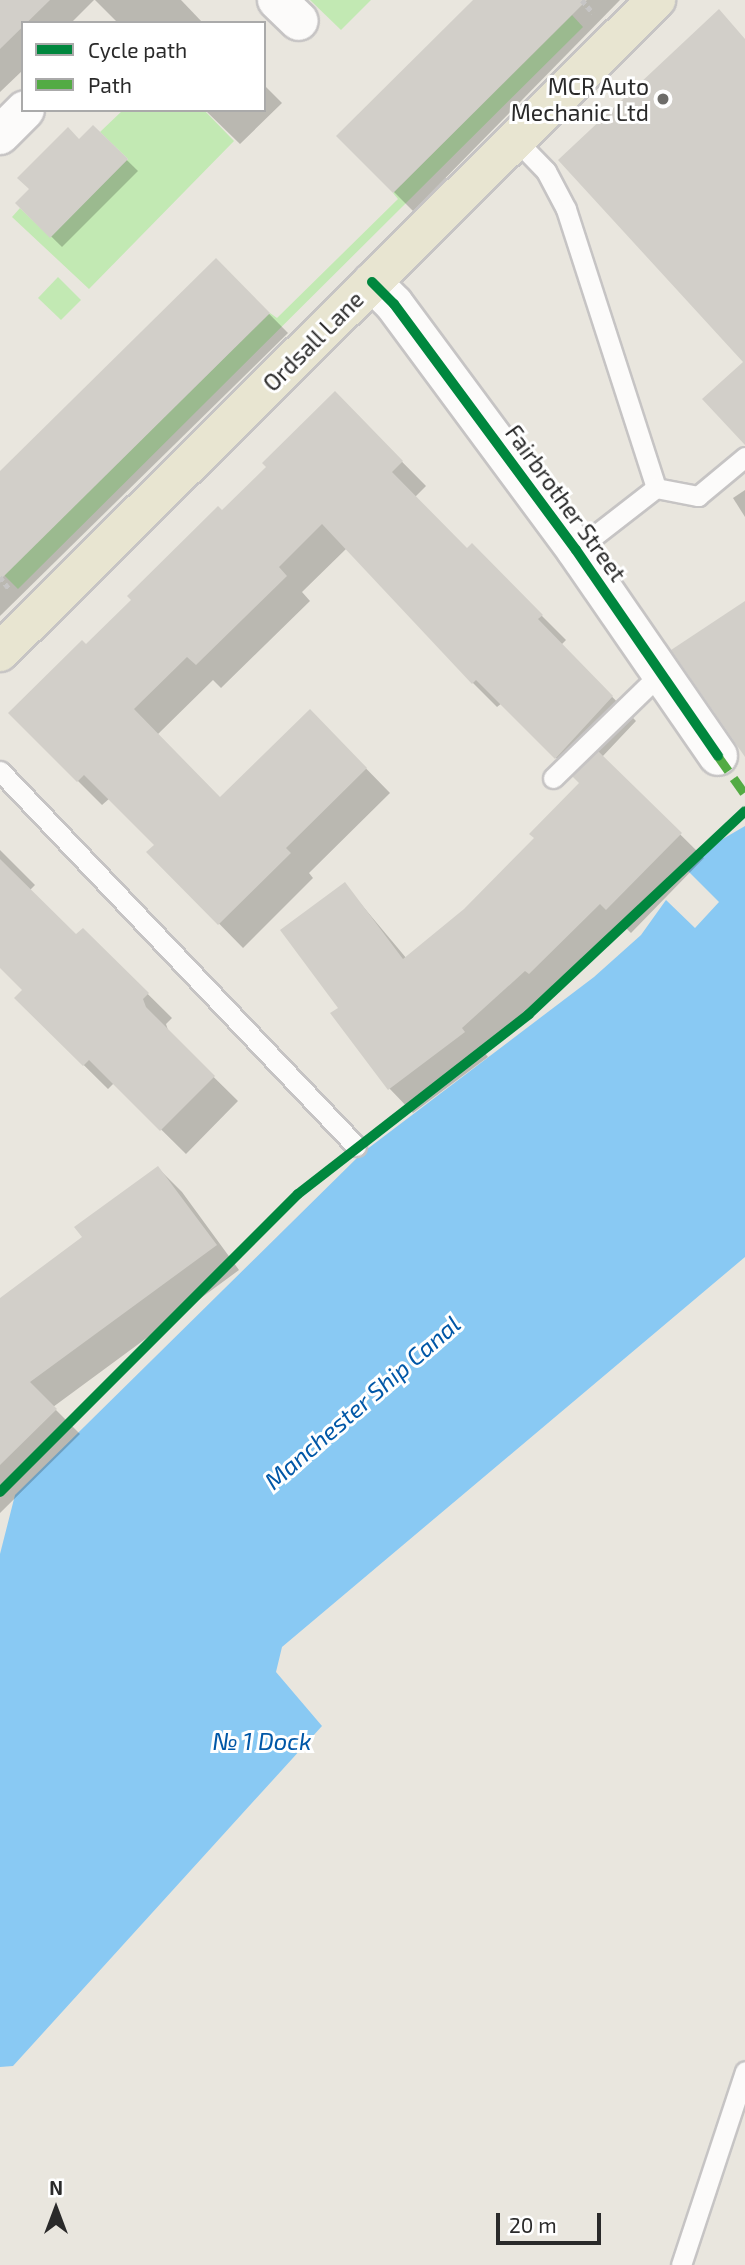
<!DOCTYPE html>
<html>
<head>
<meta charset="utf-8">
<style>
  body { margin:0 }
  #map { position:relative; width:745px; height:2265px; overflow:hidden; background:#e9e6de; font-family:"Exo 2",sans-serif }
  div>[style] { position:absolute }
  .green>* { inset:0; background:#c2e9b3 }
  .water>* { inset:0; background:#89c9f3 }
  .shadow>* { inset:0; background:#0003 }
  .building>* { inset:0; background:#d2cfc9 }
  .path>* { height:4.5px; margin-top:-2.25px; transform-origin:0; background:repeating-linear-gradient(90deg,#c6c5c5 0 5px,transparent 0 8.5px) }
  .roads { filter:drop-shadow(2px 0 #c6c4c4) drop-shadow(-2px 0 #c6c4c4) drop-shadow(0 2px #c6c4c4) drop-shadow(0 -2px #c6c4c4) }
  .lane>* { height:19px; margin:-9.5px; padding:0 9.5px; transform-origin:9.5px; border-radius:9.5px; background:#fcfbfa }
  .street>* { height:38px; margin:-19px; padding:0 19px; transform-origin:19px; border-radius:19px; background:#fcfbfa }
  .primary>* { height:38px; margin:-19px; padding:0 19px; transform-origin:19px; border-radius:19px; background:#e8e5d1 }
  .quiet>* { height:9px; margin-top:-4.5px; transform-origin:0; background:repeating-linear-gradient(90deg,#53ab44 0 18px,transparent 0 27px) }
  .cycleway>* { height:10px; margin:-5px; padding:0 5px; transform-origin:5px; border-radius:5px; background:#00873e }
  .dots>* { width:19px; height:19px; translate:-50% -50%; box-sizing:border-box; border:4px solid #fff; border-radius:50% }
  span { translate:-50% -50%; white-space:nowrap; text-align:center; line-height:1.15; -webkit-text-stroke:6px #fff; paint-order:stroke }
  .poi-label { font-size:23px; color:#2a2a2a }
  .right { translate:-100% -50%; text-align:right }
  .street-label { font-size:23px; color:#2a2a2a }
  .water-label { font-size:24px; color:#0057a7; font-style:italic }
  .legend { position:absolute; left:21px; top:21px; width:245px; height:91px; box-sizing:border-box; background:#fff; border:2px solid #aaa; margin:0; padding:9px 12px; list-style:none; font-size:21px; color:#2a2a2a }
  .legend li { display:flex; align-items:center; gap:14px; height:35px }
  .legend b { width:35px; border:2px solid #aaa }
  .north { position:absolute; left:21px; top:2174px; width:70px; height:70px; -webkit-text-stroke:5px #fff; paint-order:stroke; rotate:0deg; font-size:19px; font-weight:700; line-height:28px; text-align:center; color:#2a2a2a }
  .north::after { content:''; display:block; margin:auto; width:24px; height:32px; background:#2a2a2a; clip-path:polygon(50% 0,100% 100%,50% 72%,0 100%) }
  .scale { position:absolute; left:496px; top:2213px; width:105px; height:32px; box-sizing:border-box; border:4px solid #2a2a2a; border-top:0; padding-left:9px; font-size:21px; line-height:24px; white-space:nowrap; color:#2a2a2a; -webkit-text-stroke:5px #fff; paint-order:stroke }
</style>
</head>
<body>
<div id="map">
  <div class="green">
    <i style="clip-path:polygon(310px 0,371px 0,341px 30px)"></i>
    <i style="clip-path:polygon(572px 15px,583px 27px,18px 589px,4px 575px,270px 313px,277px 318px,398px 199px,393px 193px)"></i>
    <i style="clip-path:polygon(123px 110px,204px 110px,234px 141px,89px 289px,12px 217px,20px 208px,50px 237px,128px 159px,100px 132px)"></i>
    <i style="clip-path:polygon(58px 277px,81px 300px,61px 320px,38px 298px)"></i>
  </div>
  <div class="water">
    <i style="clip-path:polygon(745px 826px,745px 1257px,282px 1647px,276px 1672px,322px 1726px,13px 2066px,0 2067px,0 1554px,15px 1495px,362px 1153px,594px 977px,641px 935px,666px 900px,695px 928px,719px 902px,688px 871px,721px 840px)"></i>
  </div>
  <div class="shadow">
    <i style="clip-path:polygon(0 0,94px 0,71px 23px,23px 23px,23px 70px,0 92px)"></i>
    <i style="clip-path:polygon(95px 0,181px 0,203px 23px,118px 23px)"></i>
    <i style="clip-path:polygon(475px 0,620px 0,413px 211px,338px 136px)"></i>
    <i style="clip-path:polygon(264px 85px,282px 103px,240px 144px,205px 110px,264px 110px)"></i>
    <i style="clip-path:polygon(93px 127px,138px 171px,62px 247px,17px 203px)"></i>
    <i style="clip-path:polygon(216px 260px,288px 333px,0 616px,0 473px)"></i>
    <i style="clip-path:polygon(335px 394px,426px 486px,415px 497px,467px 550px,472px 546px,566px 640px,561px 645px,636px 721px,602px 757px,704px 858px,631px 933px,625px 927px,554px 997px,551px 994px,485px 1053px,488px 1057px,413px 1113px,389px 1088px,340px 1008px,345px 885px,407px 959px,465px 911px,536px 839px,581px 783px,502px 703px,497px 707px,473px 683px,347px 548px,302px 592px,310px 601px,221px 688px,213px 680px,157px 735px,220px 799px,310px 711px,390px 793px,309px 873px,313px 878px,243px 948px,149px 852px,156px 845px,110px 798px,102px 805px,10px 713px,86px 646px,268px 467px)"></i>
    <i style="clip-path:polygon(745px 490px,745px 517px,733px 498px)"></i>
    <i style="clip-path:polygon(0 850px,35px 885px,29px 891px,76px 937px,83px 930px,172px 1018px,166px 1024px,169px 1033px,238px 1101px,186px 1154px,114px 1083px,108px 1089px,16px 998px,24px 990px,0 966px)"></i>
    <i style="clip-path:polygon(158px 1168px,182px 1192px,239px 1270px,53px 1407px,80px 1434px,0 1513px,0 1328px,84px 1238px)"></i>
  </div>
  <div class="building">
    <i style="clip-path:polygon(0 0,50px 0,0 49px)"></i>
    <i style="clip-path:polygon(473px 0,587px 0,393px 193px,336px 136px)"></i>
    <i style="clip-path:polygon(719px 9px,745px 39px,745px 445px,702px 399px,743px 362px,558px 160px)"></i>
    <i style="clip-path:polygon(93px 125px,128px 159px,50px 238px,15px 203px,29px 189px,17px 178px,68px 127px,79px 139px)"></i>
    <i style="clip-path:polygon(216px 258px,270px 313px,0 580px,0 471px)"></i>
    <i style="clip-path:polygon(335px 391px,403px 461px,392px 472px,467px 548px,472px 543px,543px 615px,538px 619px,613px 696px,555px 759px,476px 680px,472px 684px,322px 524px,279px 567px,287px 576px,196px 665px,187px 657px,134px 709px,220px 797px,310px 709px,367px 768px,286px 848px,291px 853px,218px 925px,146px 852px,154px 845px,84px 775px,77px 782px,8px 713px,82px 640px,86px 644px,131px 600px,127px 596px,218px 506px,222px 510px,266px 467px,262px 463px)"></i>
    <i style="clip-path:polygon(745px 601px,745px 757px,671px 650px)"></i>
    <i style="clip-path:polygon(598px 751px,682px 833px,606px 910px,600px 904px,529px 974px,525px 971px,462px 1028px,465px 1032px,388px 1090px,330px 1013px,338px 1008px,280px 930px,345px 882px,403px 959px,464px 909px,534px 838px,529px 834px,579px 783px,572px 776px)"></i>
    <i style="clip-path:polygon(0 859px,76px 934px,83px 928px,149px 993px,143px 999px,146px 1007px,215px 1076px,160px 1131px,89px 1060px,83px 1066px,14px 998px,22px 990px,0 968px)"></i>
    <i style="clip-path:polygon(158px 1166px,217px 1245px,30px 1382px,57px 1409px,0 1465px,0 1298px,82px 1237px,74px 1227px)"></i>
  </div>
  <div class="path">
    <i style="left:582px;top:0;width:17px;rotate:50deg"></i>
    <i style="left:0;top:577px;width:16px;rotate:52deg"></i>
  </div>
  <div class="roads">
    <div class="lane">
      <i style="left:516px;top:140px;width:43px;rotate:45.9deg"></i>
      <i style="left:546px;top:171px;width:43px;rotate:62.2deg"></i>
      <i style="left:566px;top:209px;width:293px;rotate:72.1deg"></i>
      <i style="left:656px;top:488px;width:43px;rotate:10.8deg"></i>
      <i style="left:698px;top:496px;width:61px;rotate:-39.7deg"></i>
      <i style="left:576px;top:550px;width:101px;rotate:-37.8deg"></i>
      <i style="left:0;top:771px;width:517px;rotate:46.49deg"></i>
      <i style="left:553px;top:778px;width:151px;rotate:-44.2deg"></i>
      <i style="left:681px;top:2265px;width:204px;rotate:-71.7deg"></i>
    </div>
    <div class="street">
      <i style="left:277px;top:0;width:30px;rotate:44deg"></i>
      <i style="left:0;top:135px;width:35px;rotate:-45deg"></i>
      <i style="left:372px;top:282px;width:31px;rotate:45deg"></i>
      <i style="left:394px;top:304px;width:306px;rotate:53.5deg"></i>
      <i style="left:576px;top:550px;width:250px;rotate:55.4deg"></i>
    </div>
    <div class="primary">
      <i style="left:0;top:652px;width:925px;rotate:-44.82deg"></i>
    </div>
  </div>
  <div class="quiet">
    <i style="left:718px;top:756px;width:47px;rotate:54.6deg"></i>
  </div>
  <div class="cycleway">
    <i style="left:372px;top:282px;width:31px;rotate:45deg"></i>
    <i style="left:394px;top:304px;width:306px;rotate:53.5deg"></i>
    <i style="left:576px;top:550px;width:250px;rotate:55.4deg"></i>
    <i style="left:0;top:1492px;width:421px;rotate:-45deg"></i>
    <i style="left:298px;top:1194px;width:293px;rotate:-37.9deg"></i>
    <i style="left:529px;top:1014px;width:296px;rotate:-43.2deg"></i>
  </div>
  <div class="dots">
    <i style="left:663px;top:99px;background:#6d6c69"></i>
  </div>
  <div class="poi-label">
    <span class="right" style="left:649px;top:99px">MCR Auto<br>Mechanic Ltd</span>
  </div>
  <div class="street-label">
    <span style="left:313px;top:341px;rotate:-45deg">Ordsall Lane</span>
    <span style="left:566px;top:503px;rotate:54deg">Fairbrother Street</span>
  </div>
  <div class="water-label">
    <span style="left:362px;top:1402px;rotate:-41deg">Manchester Ship Canal</span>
    <span style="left:262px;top:1741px">№ 1 Dock</span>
  </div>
  <ul class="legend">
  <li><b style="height:9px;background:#00873e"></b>Cycle path</li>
  <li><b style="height:9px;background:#53ab44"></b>Path</li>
  </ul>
  <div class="north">N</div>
  <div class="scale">20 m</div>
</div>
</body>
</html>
